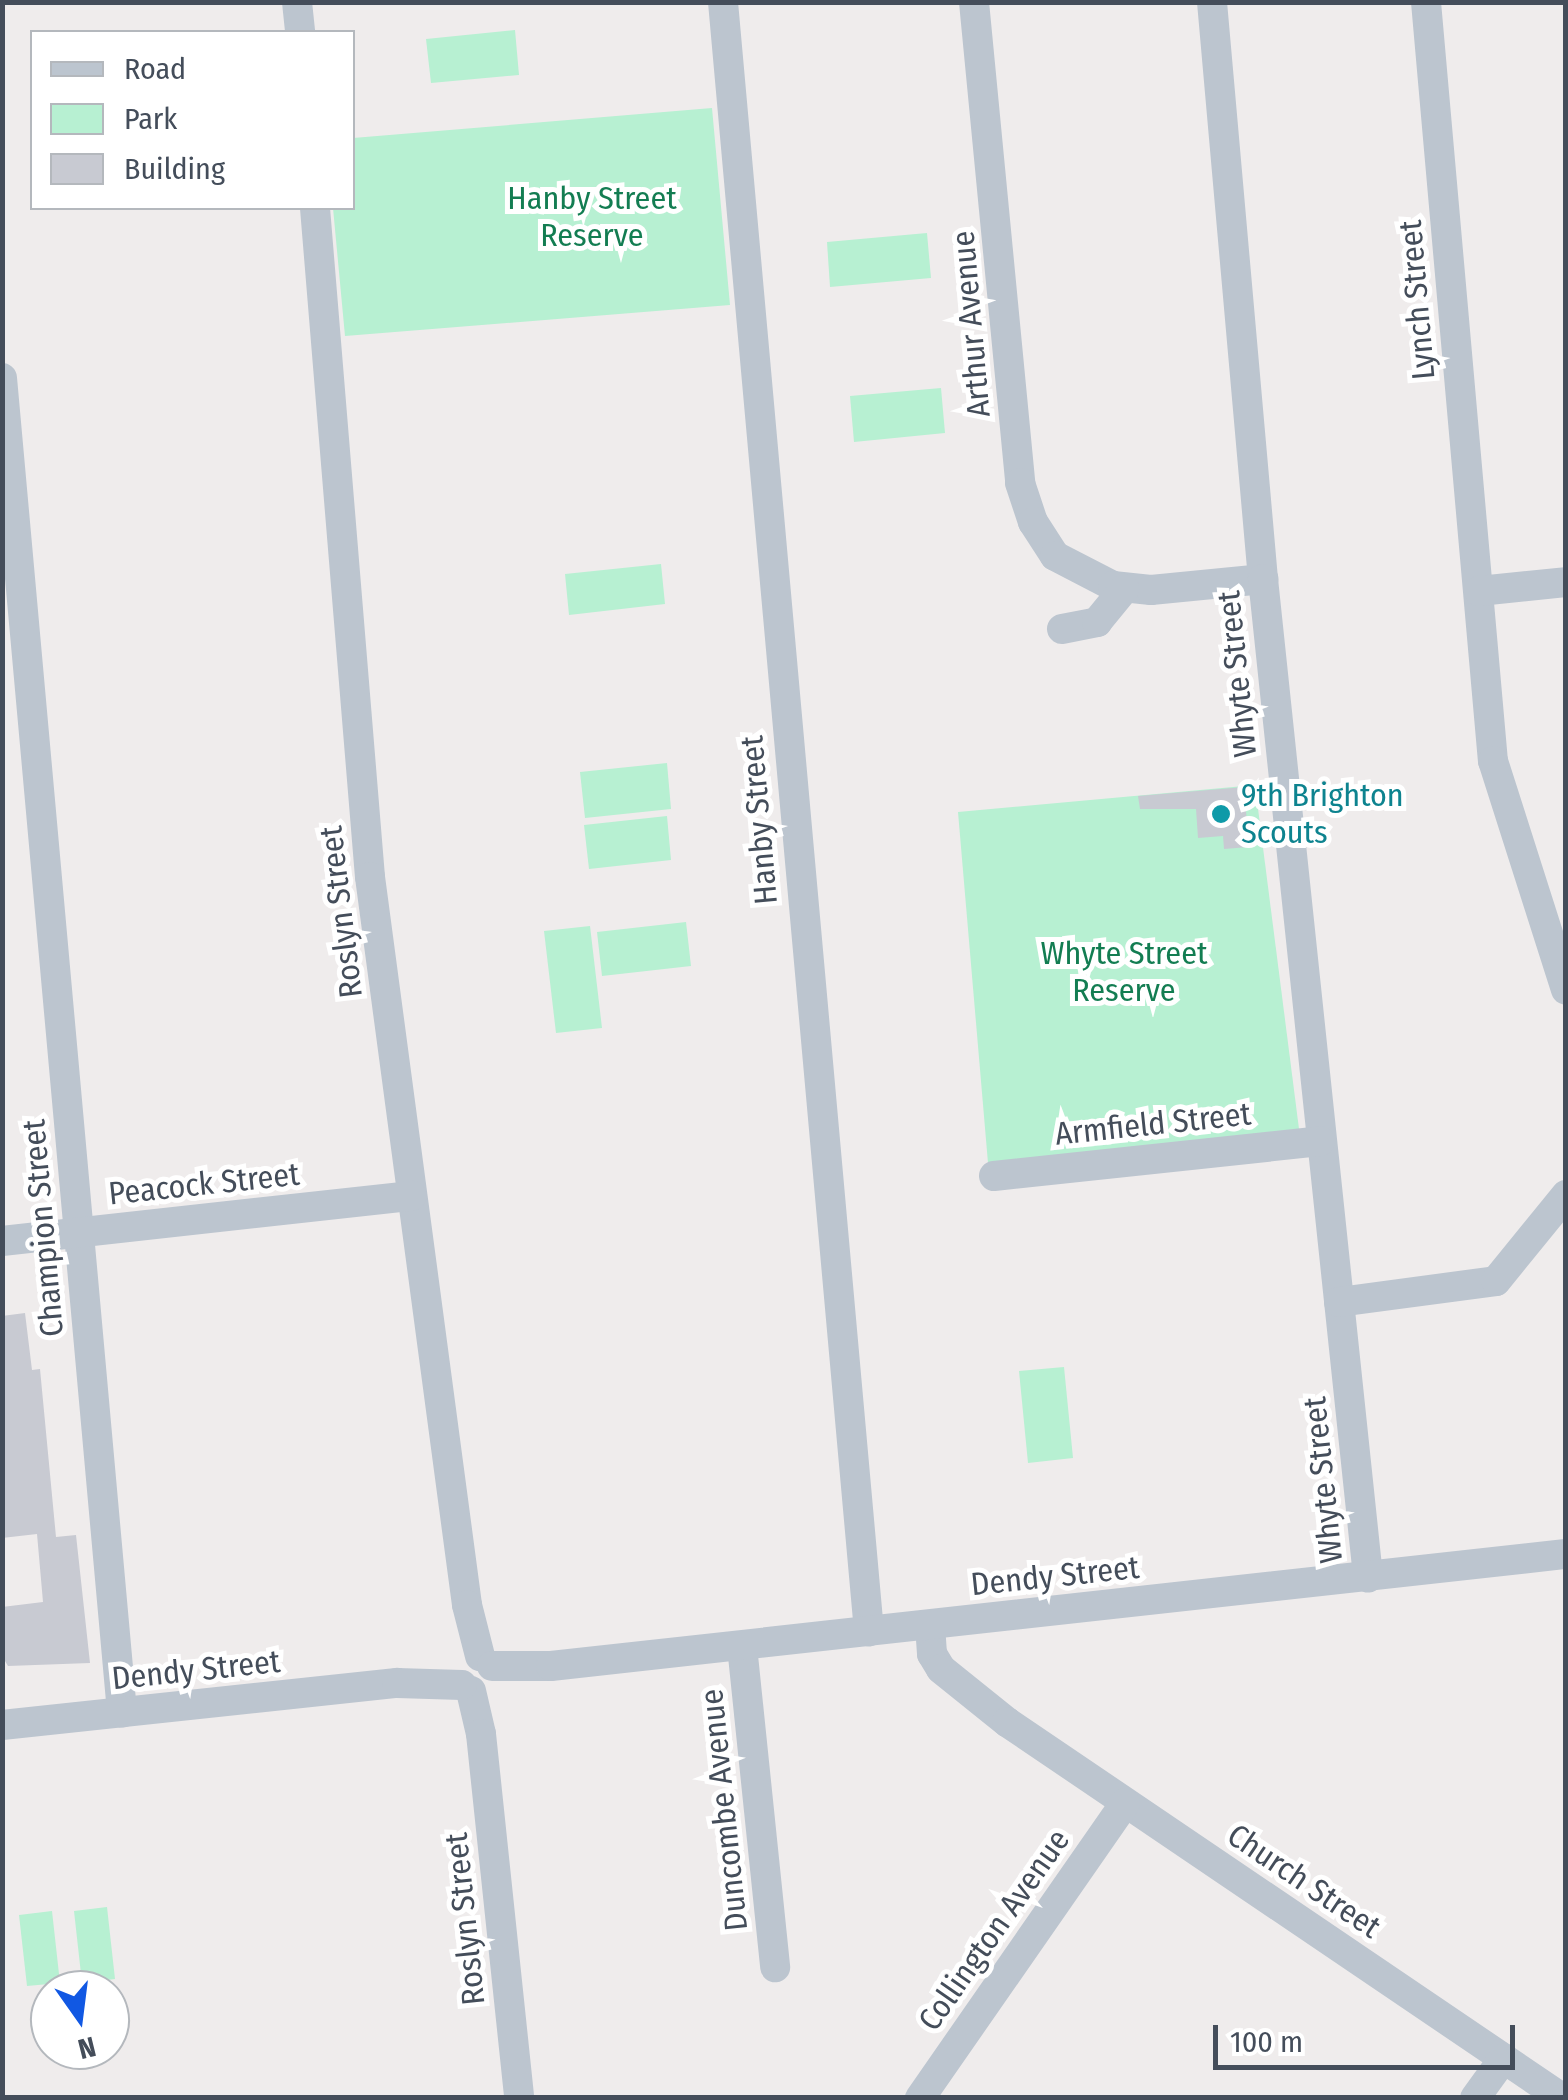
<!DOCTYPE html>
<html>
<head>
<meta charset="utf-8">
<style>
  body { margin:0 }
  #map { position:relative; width:1568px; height:2100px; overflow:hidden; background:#efecec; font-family:"Fira Sans Condensed",sans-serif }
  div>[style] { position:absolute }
  .green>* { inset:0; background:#b7f0d2 }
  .building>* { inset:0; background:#c8cad2 }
  .minor>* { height:30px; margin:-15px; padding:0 15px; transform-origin:15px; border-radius:15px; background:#bcc5cf }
  .dots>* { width:28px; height:28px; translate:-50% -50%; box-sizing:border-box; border:5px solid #fff; border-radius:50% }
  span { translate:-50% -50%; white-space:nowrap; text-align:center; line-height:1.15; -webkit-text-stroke:10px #fff; paint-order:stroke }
  .park-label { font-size:32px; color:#137d52 }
  .street-label { font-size:32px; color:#444d5a }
  .culture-label { font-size:32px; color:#0d838f }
  .left { translate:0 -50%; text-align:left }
  .frame { position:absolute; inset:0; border:5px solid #444d5a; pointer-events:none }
  .legend { position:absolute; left:30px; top:30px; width:325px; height:180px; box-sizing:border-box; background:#fff; border:2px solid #b4b8bd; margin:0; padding:12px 18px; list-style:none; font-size:30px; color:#444d5a }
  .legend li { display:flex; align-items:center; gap:20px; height:50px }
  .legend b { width:50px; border:2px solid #b4b8bd }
  .north { position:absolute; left:30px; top:1970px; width:100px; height:100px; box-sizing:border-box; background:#fff; border:2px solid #b4b8bd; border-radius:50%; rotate:166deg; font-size:28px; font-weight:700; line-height:40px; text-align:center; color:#444d5a }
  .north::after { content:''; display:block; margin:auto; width:35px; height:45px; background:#1158e3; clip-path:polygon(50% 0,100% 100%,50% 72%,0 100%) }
  .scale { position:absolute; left:1213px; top:2025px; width:302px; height:45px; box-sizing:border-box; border:5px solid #444d5a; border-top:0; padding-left:12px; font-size:30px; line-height:35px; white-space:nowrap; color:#444d5a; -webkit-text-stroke:8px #fff; paint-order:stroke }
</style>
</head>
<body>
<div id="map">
  <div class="green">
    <i style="clip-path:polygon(515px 30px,519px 75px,431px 83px,426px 39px)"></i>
    <i style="clip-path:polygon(712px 108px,730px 305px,345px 336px,333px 208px,352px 208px,353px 138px)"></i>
    <i style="clip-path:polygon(927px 233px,931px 278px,830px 287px,827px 242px)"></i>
    <i style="clip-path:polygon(941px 388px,945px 433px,854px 442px,850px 396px)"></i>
    <i style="clip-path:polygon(661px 564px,665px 604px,569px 615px,565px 574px)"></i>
    <i style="clip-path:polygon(667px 763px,671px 809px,585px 818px,580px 772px)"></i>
    <i style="clip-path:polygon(1255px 785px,1299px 1129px,988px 1163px,958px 812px)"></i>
    <i style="clip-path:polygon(667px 816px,671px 860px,589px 869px,584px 825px)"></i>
    <i style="clip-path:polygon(686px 922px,691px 966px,602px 976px,597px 932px)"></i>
    <i style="clip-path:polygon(590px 926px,602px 1028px,556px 1033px,544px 931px)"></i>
    <i style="clip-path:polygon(1064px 1367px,1073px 1458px,1028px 1463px,1019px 1371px)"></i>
    <i style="clip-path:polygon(107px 1907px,115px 1979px,82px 1983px,74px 1911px)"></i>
    <i style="clip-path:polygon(52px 1911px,60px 1983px,27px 1986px,19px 1915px)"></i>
  </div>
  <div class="building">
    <i style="clip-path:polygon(1244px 787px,1249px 847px,1224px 849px,1223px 836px,1198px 838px,1196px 809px,1140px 809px,1138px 796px)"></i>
    <i style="clip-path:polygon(25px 1313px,32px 1370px,40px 1369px,56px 1537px,76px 1535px,90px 1663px,8px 1666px,2px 1656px,2px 1607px,43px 1602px,37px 1534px,2px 1538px,2px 1316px)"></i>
  </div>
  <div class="minor">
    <i style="left:297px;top:2px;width:30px;rotate:84deg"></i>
    <i style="left:723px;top:2px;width:1636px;rotate:84.88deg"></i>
    <i style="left:974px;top:2px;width:483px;rotate:84.5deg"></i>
    <i style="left:1020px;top:483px;width:41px;rotate:71.6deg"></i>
    <i style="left:1033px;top:522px;width:40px;rotate:57.1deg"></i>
    <i style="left:1055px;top:556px;width:65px;rotate:27.3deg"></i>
    <i style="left:1113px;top:586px;width:38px;rotate:6deg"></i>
    <i style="left:1151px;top:590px;width:113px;rotate:-5.6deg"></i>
    <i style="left:1212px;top:2px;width:579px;rotate:84.95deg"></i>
    <i style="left:1263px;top:579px;width:1004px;rotate:83.99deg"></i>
    <i style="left:1426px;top:2px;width:762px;rotate:84.96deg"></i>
    <i style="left:1493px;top:761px;width:240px;rotate:72.3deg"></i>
    <i style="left:315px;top:208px;width:671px;rotate:85.3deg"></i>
    <i style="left:370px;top:877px;width:734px;rotate:82.41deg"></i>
    <i style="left:467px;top:1605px;width:53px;rotate:75.7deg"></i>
    <i style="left:2px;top:378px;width:1340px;rotate:84.86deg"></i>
    <i style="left:1479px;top:591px;width:87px;rotate:-5.9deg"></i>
    <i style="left:1062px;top:629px;width:36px;rotate:-11deg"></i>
    <i style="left:1097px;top:622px;width:43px;rotate:-50.7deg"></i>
    <i style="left:994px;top:1176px;width:328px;rotate:-6.1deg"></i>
    <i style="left:2px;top:1241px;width:412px;rotate:-6.3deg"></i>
    <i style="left:1339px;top:1302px;width:158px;rotate:-7.6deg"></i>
    <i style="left:1496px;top:1281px;width:111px;rotate:-50.9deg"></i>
    <i style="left:930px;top:1625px;width:29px;rotate:86deg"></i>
    <i style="left:932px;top:1654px;width:17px;rotate:59deg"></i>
    <i style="left:941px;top:1669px;width:85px;rotate:38.8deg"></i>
    <i style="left:1007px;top:1722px;width:670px;rotate:34.12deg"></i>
    <i style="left:742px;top:1646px;width:323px;rotate:84.1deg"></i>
    <i style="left:492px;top:1666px;width:59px"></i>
    <i style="left:551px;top:1666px;width:1021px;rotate:-6.3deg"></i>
    <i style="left:471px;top:1691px;width:44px;rotate:76.9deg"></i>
    <i style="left:481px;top:1734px;width:366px;rotate:84deg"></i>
    <i style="left:2px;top:1725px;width:397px;rotate:-6.1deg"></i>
    <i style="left:397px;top:1683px;width:65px;rotate:1.8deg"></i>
    <i style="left:920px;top:2098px;width:359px;rotate:-55.2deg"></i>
    <i style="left:1475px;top:2098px;width:49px;rotate:-54.1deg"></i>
  </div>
  <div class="dots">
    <i style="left:1221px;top:814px;background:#0f9aa8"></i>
  </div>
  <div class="park-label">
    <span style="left:592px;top:217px">Hanby Street<br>Reserve</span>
    <span style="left:1124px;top:972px">Whyte Street<br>Reserve</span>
  </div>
  <div class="street-label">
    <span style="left:1417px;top:300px;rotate:-95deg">Lynch Street</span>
    <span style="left:971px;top:324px;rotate:-95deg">Arthur Avenue</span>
    <span style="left:1237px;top:674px;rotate:-96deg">Whyte Street</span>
    <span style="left:759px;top:820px;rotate:-95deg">Hanby Street</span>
    <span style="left:341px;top:912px;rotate:-97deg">Roslyn Street</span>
    <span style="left:1153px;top:1124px;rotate:-6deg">Armfield Street</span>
    <span style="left:204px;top:1184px;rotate:-6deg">Peacock Street</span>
    <span style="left:43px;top:1228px;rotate:-95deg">Champion Street</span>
    <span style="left:1323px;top:1480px;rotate:-96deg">Whyte Street</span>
    <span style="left:1055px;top:1576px;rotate:-6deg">Dendy Street</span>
    <span style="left:196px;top:1670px;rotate:-6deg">Dendy Street</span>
    <span style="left:724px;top:1810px;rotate:-96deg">Duncombe Avenue</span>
    <span style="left:1304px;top:1881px;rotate:34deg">Church Street</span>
    <span style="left:465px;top:1919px;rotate:-96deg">Roslyn Street</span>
    <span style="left:994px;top:1930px;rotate:-55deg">Collington Avenue</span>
  </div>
  <div class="culture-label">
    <span class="left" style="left:1241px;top:814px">9th Brighton<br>Scouts</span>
  </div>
  <div class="frame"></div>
  <ul class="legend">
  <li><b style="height:12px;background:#bcc5cf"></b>Road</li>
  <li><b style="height:28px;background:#b7f0d2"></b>Park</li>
  <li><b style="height:28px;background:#c8cad2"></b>Building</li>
  </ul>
  <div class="north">N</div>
  <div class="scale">100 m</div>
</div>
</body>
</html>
